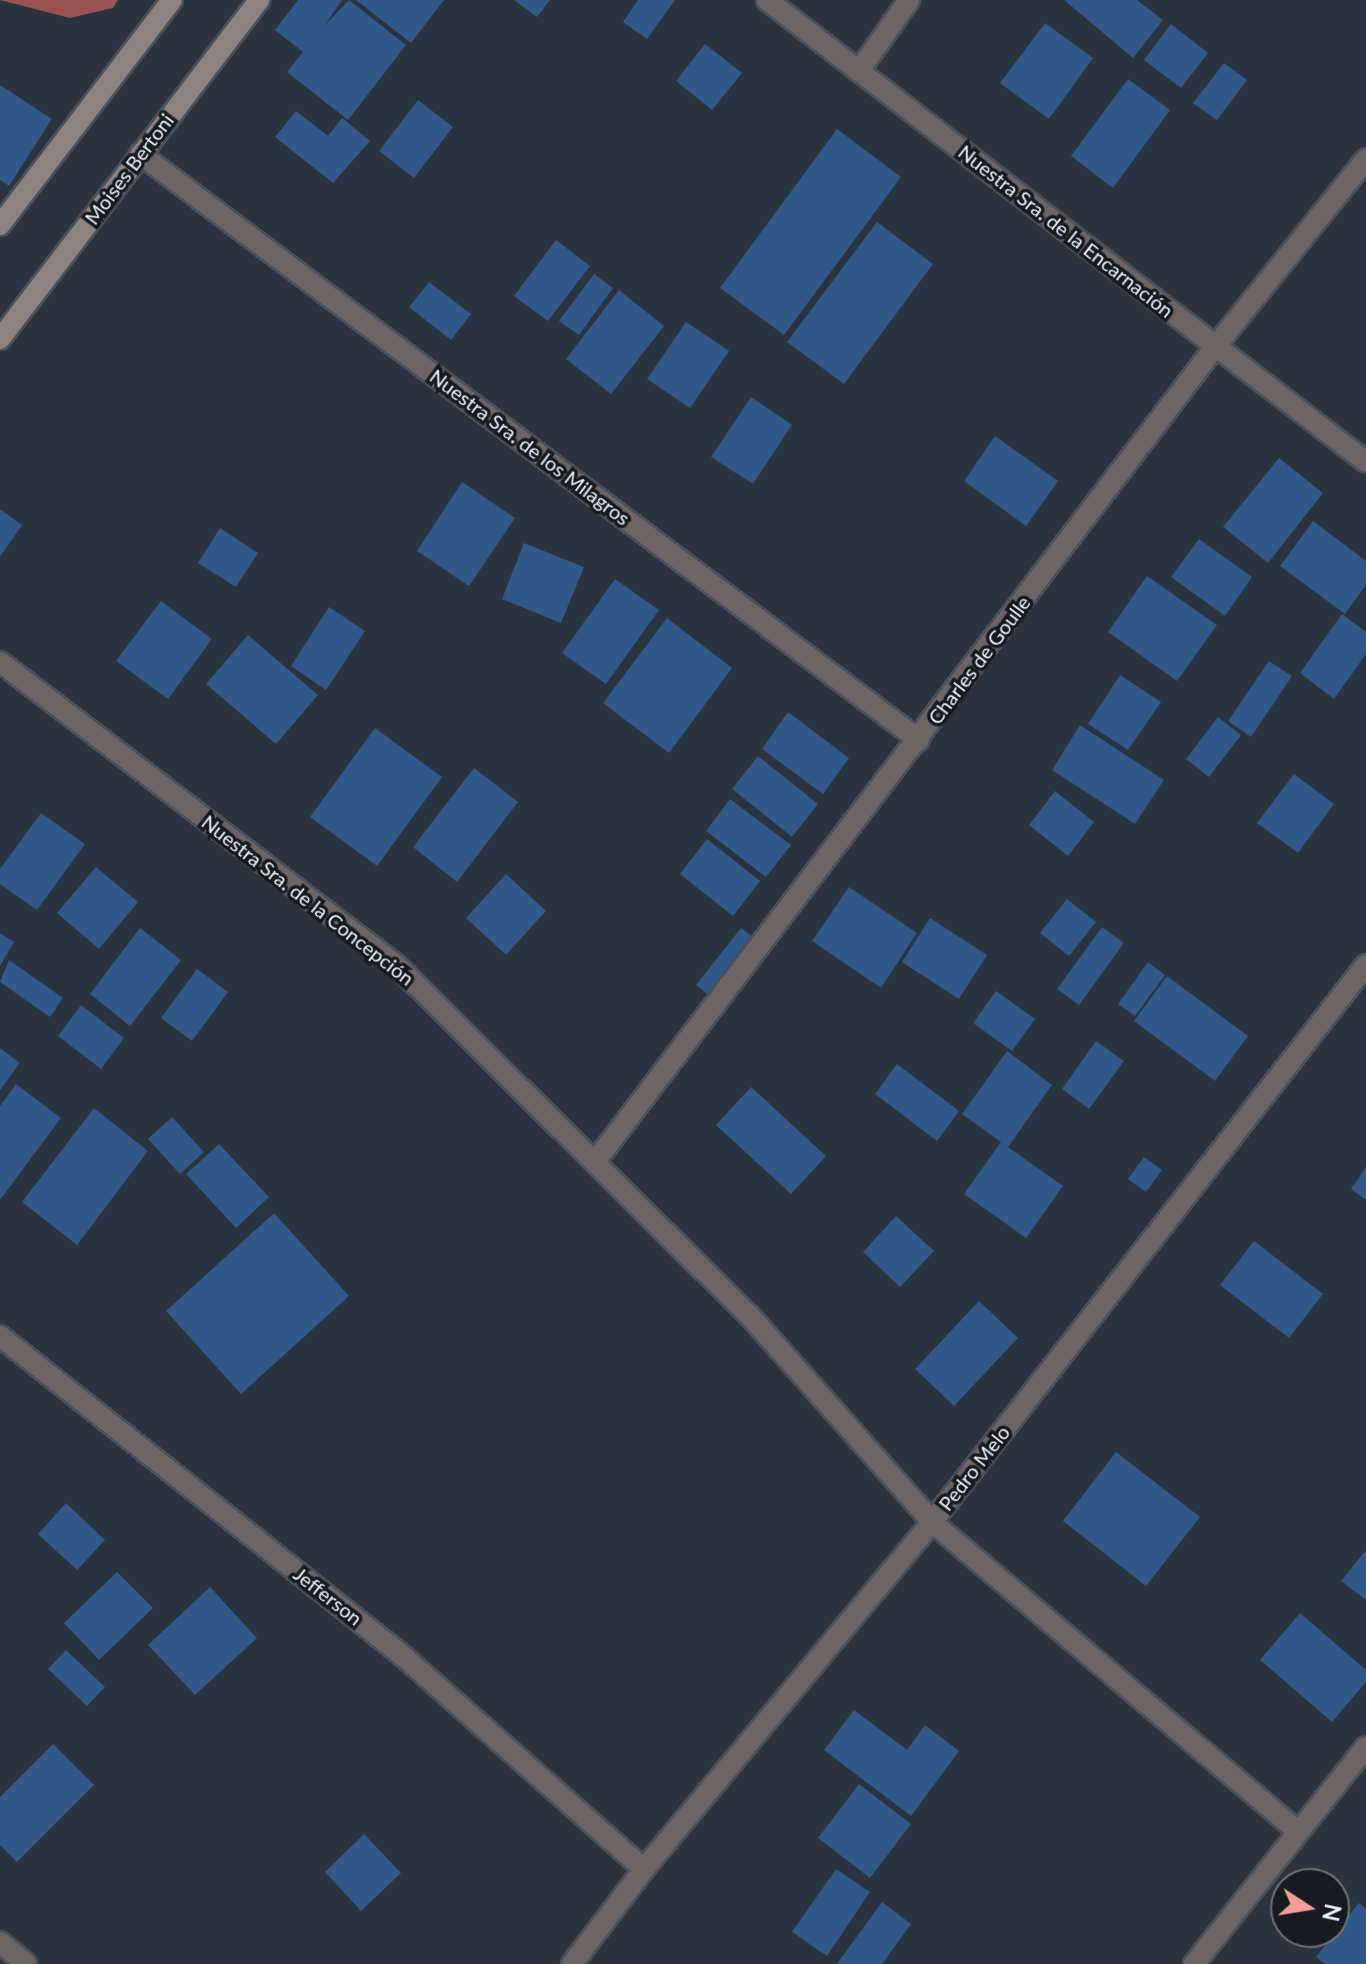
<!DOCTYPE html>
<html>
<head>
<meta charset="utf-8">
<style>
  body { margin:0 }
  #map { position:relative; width:1366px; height:1964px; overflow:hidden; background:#2b333e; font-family:Lato,sans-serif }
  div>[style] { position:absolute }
  .forest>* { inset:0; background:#975251 }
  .building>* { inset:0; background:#305888 }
  .roads { filter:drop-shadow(2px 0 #4a515c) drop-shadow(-2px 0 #4a515c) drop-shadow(0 2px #4a515c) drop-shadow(0 -2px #4a515c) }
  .street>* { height:20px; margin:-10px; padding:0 10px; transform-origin:10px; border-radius:10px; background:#6d6565 }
  .secondary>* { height:20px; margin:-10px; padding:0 10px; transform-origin:10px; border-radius:10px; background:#8e8281 }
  span { translate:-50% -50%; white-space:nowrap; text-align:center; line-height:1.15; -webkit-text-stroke:7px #171b1f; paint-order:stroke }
  .street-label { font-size:20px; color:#ebf1f8 }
  .north { position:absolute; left:1270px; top:1868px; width:80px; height:80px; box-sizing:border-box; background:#171b1f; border:2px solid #6c7176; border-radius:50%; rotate:102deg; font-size:22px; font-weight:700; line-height:32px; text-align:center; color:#ebf1f8 }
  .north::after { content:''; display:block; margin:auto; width:28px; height:36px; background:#f59b98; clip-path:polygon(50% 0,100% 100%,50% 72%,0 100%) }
</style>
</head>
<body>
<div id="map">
  <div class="forest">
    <i style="clip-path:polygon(0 0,118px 0,113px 8px,70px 18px)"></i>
  </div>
  <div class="building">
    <i style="clip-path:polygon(298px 0,342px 0,324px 26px,349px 0,406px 45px,348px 120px,287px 72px,303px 52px,275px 30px)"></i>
    <i style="clip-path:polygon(356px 0,444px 0,411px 43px)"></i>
    <i style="clip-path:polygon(514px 0,550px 0,537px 17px)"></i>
    <i style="clip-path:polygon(638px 0,675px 0,647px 39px,623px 22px)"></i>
    <i style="clip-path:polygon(1064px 0,1137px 0,1163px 20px,1133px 58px)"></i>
    <i style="clip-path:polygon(1045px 23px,1093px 58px,1049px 119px,1000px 83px)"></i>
    <i style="clip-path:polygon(1171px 24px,1208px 53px,1181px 88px,1144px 60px)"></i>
    <i style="clip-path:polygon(705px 44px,742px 73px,712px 110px,676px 81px)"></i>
    <i style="clip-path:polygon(1224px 63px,1247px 80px,1217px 120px,1193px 103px)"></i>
    <i style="clip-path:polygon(1128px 79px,1170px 110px,1113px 188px,1071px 156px)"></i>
    <i style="clip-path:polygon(0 85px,52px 119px,9px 186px,0 180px)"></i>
    <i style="clip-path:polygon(418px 100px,453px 127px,414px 178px,379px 151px)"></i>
    <i style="clip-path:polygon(296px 111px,328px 136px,342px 118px,370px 141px,333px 183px,275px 137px)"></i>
    <i style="clip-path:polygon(837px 129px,901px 177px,784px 335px,720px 288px)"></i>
    <i style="clip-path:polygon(877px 222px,933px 264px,844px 384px,787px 342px)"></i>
    <i style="clip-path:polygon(556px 240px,590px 266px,548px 321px,514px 296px)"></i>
    <i style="clip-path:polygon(594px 274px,613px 288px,579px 335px,559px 321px)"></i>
    <i style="clip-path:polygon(429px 282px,471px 314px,451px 340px,409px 307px)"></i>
    <i style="clip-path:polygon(619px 290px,664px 326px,611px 394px,566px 359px)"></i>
    <i style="clip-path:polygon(686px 322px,729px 351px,690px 408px,647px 379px)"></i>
    <i style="clip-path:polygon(751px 397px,792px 425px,753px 484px,711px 457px)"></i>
    <i style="clip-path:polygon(995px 436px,1058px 481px,1026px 526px,964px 481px)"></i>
    <i style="clip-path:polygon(1279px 458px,1323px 493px,1268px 563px,1223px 527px)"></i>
    <i style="clip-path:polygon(462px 482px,515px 518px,469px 586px,417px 551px)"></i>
    <i style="clip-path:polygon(0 509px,22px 525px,0 557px)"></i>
    <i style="clip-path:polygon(1313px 521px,1366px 561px,1366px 585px,1345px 614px,1280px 566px)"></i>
    <i style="clip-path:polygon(220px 528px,258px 553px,236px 587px,198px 563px)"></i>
    <i style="clip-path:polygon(1199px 539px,1252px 577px,1225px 616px,1171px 577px)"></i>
    <i style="clip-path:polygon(524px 543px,584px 567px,561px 623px,502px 599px)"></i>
    <i style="clip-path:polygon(1147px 576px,1217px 625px,1177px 681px,1108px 632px)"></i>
    <i style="clip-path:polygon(615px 579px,659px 610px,606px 684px,562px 653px)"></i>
    <i style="clip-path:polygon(161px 601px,212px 639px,168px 699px,116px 661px)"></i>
    <i style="clip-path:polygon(329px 607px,365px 631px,326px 690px,291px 666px)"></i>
    <i style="clip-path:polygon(1342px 614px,1366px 632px,1366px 654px,1334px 699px,1300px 673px)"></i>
    <i style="clip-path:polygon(667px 618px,732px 668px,669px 753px,603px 703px)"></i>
    <i style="clip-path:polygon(248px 635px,318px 695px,276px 744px,206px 684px)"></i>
    <i style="clip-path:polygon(1269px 661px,1292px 676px,1251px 737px,1228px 721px)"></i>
    <i style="clip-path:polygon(1120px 675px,1161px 702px,1128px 750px,1088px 724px)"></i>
    <i style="clip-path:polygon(788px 712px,849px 758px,823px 794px,762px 749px)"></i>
    <i style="clip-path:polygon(1218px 717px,1241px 735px,1209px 777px,1186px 759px)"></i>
    <i style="clip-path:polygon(1080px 725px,1164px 780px,1135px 824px,1052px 770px)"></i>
    <i style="clip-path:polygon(375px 728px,442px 777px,377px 866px,310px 817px)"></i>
    <i style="clip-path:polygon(758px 756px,818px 804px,792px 837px,732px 789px)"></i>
    <i style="clip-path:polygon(474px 768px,518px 802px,457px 882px,413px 847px)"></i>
    <i style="clip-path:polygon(1294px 774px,1334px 804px,1298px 853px,1257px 823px)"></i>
    <i style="clip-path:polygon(1055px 791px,1094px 822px,1068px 856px,1029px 825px)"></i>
    <i style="clip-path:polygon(730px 799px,791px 845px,766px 877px,706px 831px)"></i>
    <i style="clip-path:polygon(41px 813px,85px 844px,37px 910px,0 884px,0 869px)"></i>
    <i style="clip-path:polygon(707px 839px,760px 881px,733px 916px,680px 874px)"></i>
    <i style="clip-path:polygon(96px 867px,138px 902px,99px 949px,57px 913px)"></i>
    <i style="clip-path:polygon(506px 874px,546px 911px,506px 955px,466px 918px)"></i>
    <i style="clip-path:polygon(849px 887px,917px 933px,881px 988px,812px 941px)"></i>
    <i style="clip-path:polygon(1067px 899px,1096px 922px,1069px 956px,1040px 933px)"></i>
    <i style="clip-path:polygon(930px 918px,987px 955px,959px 999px,902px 962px)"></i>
    <i style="clip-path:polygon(1102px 927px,1124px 943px,1079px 1005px,1057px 989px)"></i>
    <i style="clip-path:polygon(140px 928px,181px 960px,130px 1026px,90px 994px)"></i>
    <i style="clip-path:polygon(741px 928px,757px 940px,712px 998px,696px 985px)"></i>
    <i style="clip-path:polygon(0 933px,14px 942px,0 966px)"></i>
    <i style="clip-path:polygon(9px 960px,63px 998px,50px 1017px,0 982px)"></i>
    <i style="clip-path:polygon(1148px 962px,1165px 975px,1135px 1016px,1118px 1004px)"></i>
    <i style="clip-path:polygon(197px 969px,228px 992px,192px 1041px,161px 1018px)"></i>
    <i style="clip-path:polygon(1167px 976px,1248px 1036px,1215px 1081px,1134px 1021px)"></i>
    <i style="clip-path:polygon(996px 991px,1035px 1019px,1012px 1051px,973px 1023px)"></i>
    <i style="clip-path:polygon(81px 1005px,124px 1038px,101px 1069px,58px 1036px)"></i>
    <i style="clip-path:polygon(1096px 1041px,1124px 1061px,1089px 1109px,1062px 1089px)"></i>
    <i style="clip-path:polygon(0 1048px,20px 1063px,0 1090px)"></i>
    <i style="clip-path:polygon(1007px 1051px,1052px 1085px,1008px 1147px,1063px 1186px,1026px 1238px,964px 1194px,1001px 1142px,962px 1114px)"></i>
    <i style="clip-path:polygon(897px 1064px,959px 1111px,937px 1141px,875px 1094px)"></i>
    <i style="clip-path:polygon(16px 1084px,61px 1118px,0 1200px,0 1106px)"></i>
    <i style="clip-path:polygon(751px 1087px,826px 1156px,791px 1194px,716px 1125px)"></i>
    <i style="clip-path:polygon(94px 1108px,148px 1151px,77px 1245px,22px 1202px)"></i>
    <i style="clip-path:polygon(172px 1117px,204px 1152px,180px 1174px,148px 1139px)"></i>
    <i style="clip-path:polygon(219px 1144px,269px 1197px,236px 1228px,186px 1174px)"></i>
    <i style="clip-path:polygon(1144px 1157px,1162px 1170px,1146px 1192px,1128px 1179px)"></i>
    <i style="clip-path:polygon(1366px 1167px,1366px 1200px,1351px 1189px)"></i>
    <i style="clip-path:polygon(274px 1213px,349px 1296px,241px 1394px,166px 1311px)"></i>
    <i style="clip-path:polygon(896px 1216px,934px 1251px,900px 1287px,863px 1252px)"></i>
    <i style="clip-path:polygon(1254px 1241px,1323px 1294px,1289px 1338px,1220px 1285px)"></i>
    <i style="clip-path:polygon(979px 1301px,1018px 1338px,954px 1406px,915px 1369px)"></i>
    <i style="clip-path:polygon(1116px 1452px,1200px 1517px,1146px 1586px,1063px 1521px)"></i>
    <i style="clip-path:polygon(66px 1503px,105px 1540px,77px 1570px,38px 1534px)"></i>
    <i style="clip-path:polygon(1366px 1550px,1366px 1600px,1341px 1581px)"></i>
    <i style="clip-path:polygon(117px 1572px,153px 1608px,99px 1660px,64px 1623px)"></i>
    <i style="clip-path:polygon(210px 1587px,257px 1638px,195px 1695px,148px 1645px)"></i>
    <i style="clip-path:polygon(1300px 1613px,1366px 1670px,1366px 1682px,1332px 1722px,1260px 1660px)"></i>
    <i style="clip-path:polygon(66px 1650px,105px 1687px,87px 1706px,48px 1669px)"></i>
    <i style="clip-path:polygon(854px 1710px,907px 1750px,925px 1725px,959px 1751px,911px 1816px,824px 1750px)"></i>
    <i style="clip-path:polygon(53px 1744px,94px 1785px,17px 1862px,0 1845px,0 1797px)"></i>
    <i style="clip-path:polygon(859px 1784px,911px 1824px,870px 1878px,818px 1838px)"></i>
    <i style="clip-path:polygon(364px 1834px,401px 1873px,361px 1911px,325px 1872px)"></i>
    <i style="clip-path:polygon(836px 1869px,870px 1892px,827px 1956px,792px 1932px)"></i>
    <i style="clip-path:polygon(882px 1902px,911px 1924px,882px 1964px,837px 1964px)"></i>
    <i style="clip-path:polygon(1359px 1903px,1366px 1909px,1366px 1964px,1325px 1964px,1316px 1957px)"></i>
  </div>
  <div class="roads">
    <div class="street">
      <i style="left:767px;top:0;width:756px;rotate:37.64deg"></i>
      <i style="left:859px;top:71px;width:87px;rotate:-54.8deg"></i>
      <i style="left:140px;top:154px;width:975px;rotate:36.95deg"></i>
      <i style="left:0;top:662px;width:499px;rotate:37.4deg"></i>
      <i style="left:396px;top:965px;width:499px;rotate:44.8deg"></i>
      <i style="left:750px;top:1316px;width:275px;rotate:48.5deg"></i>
      <i style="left:932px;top:1522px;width:480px;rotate:40.2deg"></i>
      <i style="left:595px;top:1162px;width:1024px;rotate:-52.74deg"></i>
      <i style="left:1215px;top:347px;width:241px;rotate:-51.2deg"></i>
      <i style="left:0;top:1336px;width:515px;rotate:38.45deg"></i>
      <i style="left:403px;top:1656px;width:322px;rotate:41.5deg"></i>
      <i style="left:0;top:1942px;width:34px;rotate:40deg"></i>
      <i style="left:572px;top:1964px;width:119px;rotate:-52.8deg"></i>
      <i style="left:644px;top:1869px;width:451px;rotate:-50.3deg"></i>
      <i style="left:932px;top:1522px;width:706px;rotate:-52.08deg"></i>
      <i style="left:1194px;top:1964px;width:277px;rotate:-51.6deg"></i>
    </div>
    <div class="secondary">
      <i style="left:0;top:225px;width:283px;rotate:-52.6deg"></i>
      <i style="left:0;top:339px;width:427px;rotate:-52.6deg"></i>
    </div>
  </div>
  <div class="street-label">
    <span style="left:129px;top:169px;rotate:-53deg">Moises Bertoni</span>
    <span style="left:1066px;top:231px;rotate:38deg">Nuestra Sra. de la Encarnación</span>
    <span style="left:530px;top:447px;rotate:37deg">Nuestra Sra. de los Milagros</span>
    <span style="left:979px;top:660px;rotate:-53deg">Charles de Goulle</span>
    <span style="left:308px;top:900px;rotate:38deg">Nuestra Sra. de la Concepción</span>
    <span style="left:974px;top:1468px;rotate:-52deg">Pedro Melo</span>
    <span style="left:328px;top:1596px;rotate:38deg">Jefferson</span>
  </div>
  <div class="north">N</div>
</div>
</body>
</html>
